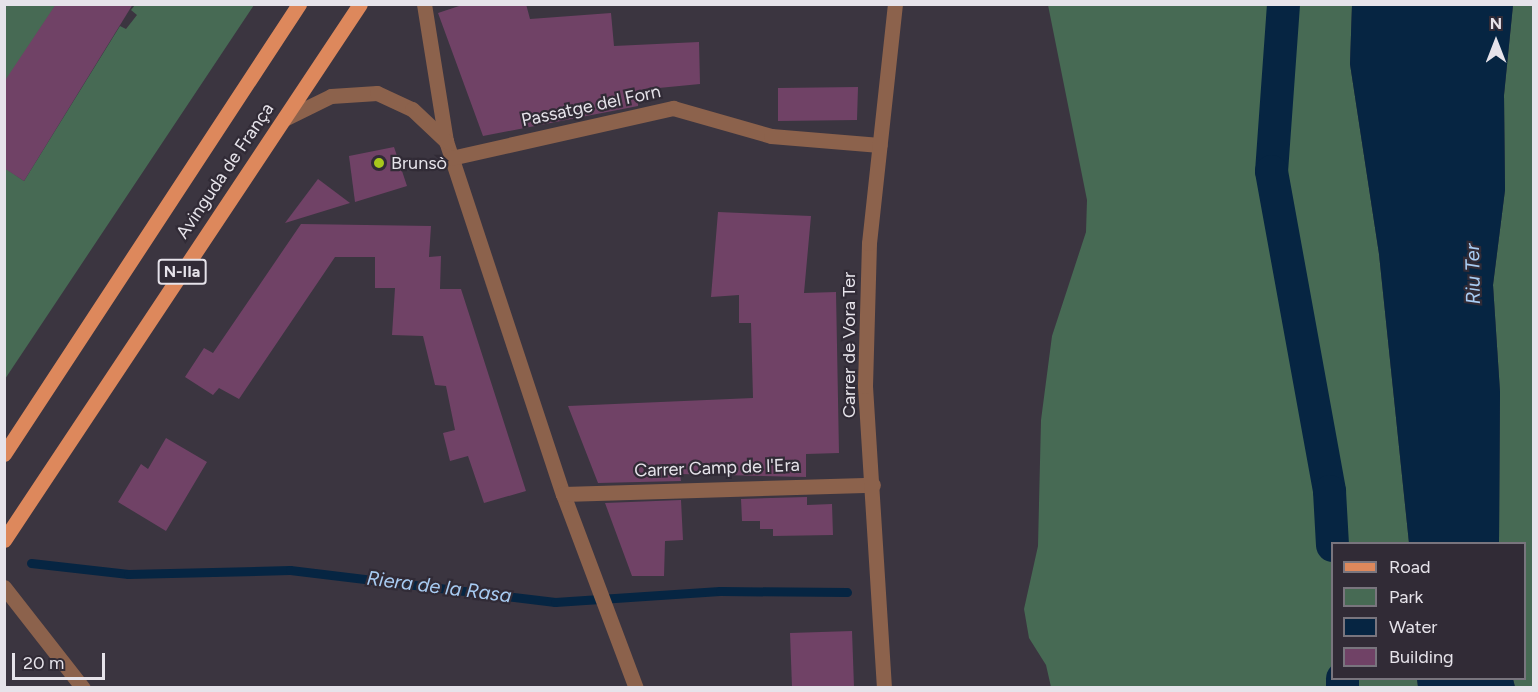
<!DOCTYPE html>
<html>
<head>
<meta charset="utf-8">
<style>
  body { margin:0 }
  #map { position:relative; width:1538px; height:692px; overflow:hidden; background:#3b3540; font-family:Figtree,sans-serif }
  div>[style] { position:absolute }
  .green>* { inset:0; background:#476a54 }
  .water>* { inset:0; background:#062542 }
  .stream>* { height:9px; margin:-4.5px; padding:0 4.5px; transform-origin:4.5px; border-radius:4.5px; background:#062542 }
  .canal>* { height:33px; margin:-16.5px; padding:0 16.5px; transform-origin:16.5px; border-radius:16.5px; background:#062542 }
  .building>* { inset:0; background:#704266 }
  .street>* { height:15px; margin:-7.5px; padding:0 7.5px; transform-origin:7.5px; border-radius:7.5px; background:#8c624c }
  .primary>* { height:15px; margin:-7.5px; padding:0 7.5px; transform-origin:7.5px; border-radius:7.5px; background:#dd885c }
  .dots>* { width:16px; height:16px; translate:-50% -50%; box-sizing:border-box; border:3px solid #312b36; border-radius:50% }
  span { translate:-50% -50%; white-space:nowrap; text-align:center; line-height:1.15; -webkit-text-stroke:4.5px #312b36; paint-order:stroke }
  .shield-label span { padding:2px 4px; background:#312b36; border:2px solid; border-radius:4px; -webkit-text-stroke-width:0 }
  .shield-label { font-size:16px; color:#e6e3ea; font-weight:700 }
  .street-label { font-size:18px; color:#e6e3ea }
  .poi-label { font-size:18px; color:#e6e3ea }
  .left { translate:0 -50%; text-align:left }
  .water-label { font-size:20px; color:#a8ccf3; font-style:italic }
  .frame { position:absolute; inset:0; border:6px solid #e6e3ea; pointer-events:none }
  .legend { position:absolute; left:1331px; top:542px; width:195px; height:138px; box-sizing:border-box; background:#312b36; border:2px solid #79757e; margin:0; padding:8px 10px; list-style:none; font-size:18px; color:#e6e3ea }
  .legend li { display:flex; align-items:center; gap:12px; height:30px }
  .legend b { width:30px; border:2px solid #79757e }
  .north { position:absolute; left:1466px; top:12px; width:60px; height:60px; -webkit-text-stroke:4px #312b36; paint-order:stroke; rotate:0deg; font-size:16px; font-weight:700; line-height:24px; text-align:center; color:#e6e3ea }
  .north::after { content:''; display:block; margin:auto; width:21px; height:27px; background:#e6e3ea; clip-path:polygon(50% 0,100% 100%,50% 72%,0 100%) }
  .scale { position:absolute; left:12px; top:653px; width:93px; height:27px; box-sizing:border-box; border:3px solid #e6e3ea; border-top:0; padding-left:8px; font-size:18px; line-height:21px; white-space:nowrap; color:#e6e3ea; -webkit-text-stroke:4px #312b36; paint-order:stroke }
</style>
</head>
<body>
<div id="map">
  <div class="green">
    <i style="clip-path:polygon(5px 5px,56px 5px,5px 82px)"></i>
    <i style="clip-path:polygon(135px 5px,254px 5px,5px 379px,5px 168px,24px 181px,120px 26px,126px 29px,137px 15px,131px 10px)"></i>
    <i style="clip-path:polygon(1048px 5px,1352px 5px,1350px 64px,1379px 254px,1409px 543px,1332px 544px,1332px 678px,1417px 679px,1418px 687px,1051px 687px,1046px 665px,1029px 638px,1024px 609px,1038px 546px,1041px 420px,1052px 336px,1086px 232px,1087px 200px)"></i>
    <i style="clip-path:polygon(1513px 5px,1533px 5px,1533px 687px,1515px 687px,1513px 679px,1524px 678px,1524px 544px,1499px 544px,1500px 392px,1493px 285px,1505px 190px,1504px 95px)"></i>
  </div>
  <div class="water">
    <i style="clip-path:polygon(1352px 5px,1513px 5px,1504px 95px,1505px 190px,1493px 285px,1500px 392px,1499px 543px,1409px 543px,1379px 254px,1350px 64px)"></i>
    <i style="clip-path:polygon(1417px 679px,1513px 679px,1515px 687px,1418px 687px)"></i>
  </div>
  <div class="stream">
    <i style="left:31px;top:563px;width:98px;rotate:6.5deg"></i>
    <i style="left:128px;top:574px;width:162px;rotate:-1.4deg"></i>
    <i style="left:290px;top:570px;width:267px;rotate:6.9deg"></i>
    <i style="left:555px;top:602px;width:165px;rotate:-3.8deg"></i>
    <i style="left:720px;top:591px;width:127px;rotate:0.5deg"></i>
  </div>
  <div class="canal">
    <i style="left:1283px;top:4px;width:167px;rotate:94.1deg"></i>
    <i style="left:1271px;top:171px;width:325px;rotate:79.7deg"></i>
    <i style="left:1329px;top:491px;width:54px;rotate:86.8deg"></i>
    <i style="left:1342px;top:678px;width:10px;rotate:90deg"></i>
  </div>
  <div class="building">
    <i style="clip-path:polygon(56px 4px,133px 4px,24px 181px,4px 168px,4px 82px)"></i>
    <i style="clip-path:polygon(465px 4px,526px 4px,530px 19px,611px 13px,614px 46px,699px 42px,700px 84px,638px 90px,638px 106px,483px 136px,438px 13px)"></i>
    <i style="clip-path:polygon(858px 87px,857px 120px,778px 121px,778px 88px)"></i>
    <i style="clip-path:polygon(394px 147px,407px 186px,355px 202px,349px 156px)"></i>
    <i style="clip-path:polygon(318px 179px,350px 203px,285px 223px)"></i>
    <i style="clip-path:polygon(718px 212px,811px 216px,804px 293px,836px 292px,839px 453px,806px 454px,806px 477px,680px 474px,681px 481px,598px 483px,568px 406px,753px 398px,751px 323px,739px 323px,739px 295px,711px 297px)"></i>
    <i style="clip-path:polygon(301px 224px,431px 226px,429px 257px,441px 256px,440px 289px,461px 289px,526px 491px,484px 503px,468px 456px,450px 461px,443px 433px,455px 430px,446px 386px,435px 385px,423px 336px,392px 335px,395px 288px,375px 288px,375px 257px,335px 257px,239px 399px,219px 388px,213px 395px,185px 377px,204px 348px,213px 353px)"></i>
    <i style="clip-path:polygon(166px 438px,207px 462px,166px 531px,118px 502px,141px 464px,148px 469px)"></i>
    <i style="clip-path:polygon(807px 497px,807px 505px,832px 504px,833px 535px,773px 536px,773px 529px,760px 529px,760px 521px,742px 521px,741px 499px)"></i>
    <i style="clip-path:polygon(681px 500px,683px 540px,665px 541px,664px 576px,632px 576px,605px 503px)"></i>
    <i style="clip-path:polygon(852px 631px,854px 687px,792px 687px,790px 633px)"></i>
  </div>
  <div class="street">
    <i style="left:424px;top:4px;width:139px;rotate:80.9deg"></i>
    <i style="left:446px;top:141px;width:372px;rotate:71.7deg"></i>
    <i style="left:563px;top:494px;width:207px;rotate:69.4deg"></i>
    <i style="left:284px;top:119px;width:52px;rotate:-26.1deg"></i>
    <i style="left:331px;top:96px;width:46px;rotate:-3.7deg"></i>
    <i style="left:377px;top:93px;width:38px;rotate:25deg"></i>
    <i style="left:412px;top:109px;width:47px;rotate:43.3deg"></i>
    <i style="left:451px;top:158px;width:228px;rotate:-12.7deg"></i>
    <i style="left:673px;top:108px;width:102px;rotate:15.9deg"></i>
    <i style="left:771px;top:136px;width:109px;rotate:4.7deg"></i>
    <i style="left:563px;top:494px;width:310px;rotate:-1.7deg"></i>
    <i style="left:4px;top:587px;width:128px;rotate:52deg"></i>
    <i style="left:884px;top:688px;width:303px;rotate:-93.6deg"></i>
    <i style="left:865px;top:386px;width:143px;rotate:-88.4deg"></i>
    <i style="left:869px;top:243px;width:240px;rotate:-83.8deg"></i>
  </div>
  <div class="primary">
    <i style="left:4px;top:454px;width:538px;rotate:-56.75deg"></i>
    <i style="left:4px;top:540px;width:643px;rotate:-56.41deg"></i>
  </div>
  <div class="dots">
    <i style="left:379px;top:163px;background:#a8c71c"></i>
  </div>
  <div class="shield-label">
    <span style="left:182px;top:272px">N-IIa</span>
  </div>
  <div class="street-label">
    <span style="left:591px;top:106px;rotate:-12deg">Passatge del Forn</span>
    <span style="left:225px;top:171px;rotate:-56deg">Avinguda de França</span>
    <span style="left:849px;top:345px;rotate:-90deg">Carrer de Vora Ter</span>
    <span style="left:717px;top:468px;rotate:-2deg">Carrer Camp de l'Era</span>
  </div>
  <div class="poi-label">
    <span class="left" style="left:391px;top:163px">Brunsò</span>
  </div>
  <div class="water-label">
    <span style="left:1473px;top:274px;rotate:-91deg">Riu Ter</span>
    <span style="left:439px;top:587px;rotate:7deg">Riera de la Rasa</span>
  </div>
  <div class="frame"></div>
  <ul class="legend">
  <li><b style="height:8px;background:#dd885c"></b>Road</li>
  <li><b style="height:16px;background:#476a54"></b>Park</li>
  <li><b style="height:16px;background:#062542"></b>Water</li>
  <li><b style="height:16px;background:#704266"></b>Building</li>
  </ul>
  <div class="north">N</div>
  <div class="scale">20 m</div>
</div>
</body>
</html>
